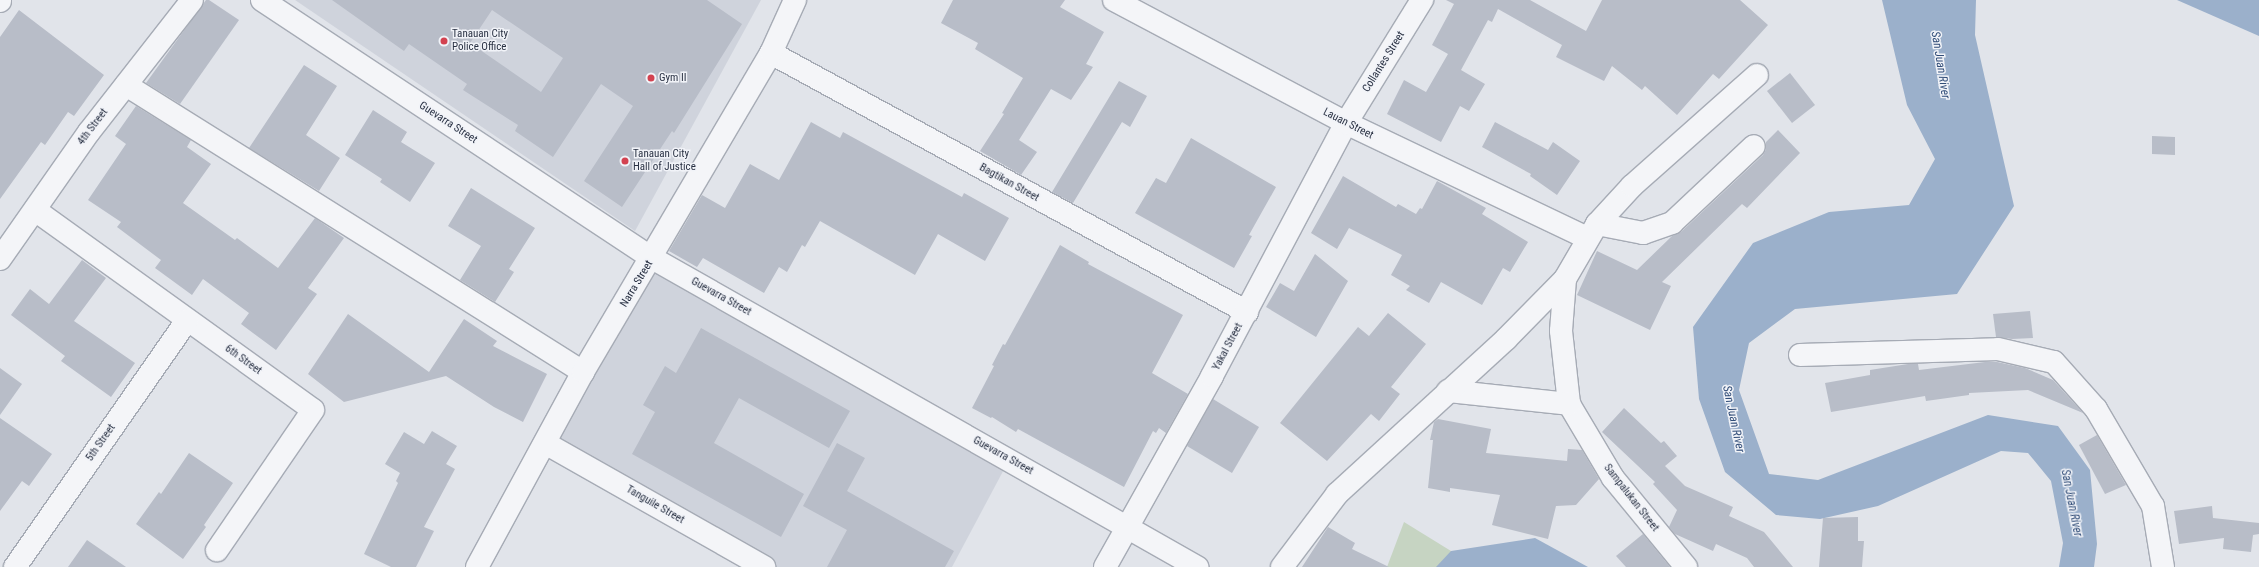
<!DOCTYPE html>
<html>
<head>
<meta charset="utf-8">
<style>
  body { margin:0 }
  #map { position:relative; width:2259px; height:567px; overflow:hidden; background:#e1e4ea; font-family:"Roboto Condensed",sans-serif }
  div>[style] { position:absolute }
  .built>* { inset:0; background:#cfd3dc }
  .green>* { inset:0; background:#c6d4c2 }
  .water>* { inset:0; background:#9bb0cb }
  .building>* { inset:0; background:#b8bdc8 }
  .roads { filter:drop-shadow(1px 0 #a6abb5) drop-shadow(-1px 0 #a6abb5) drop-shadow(0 1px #a6abb5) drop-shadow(0 -1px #a6abb5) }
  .minor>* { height:22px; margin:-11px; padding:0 11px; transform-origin:11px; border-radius:11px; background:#f4f5f8 }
  .dots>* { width:11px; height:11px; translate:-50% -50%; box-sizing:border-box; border:2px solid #f1f3f8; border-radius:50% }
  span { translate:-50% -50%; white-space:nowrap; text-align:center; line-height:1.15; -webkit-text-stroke:3px #f1f3f8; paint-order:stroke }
  .poi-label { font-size:11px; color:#293143 }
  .left { translate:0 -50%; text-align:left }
  .street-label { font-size:11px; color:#293143 }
  .water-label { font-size:12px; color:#314d78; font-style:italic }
</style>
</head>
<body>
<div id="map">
  <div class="built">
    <i style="clip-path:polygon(295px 0,761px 0,635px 231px)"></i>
    <i style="clip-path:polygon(652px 258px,1009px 460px,952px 567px,764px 567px,545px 443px)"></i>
  </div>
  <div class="green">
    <i style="clip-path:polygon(1404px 522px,1451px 551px,1461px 567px,1387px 567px)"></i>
  </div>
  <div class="water">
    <i style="clip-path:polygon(1882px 0,1976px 0,1975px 35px,2014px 206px,1957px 294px,1795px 309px,1749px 343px,1739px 390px,1769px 474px,1818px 480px,1988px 415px,2058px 426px,2090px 470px,2097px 544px,2094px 567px,2059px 567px,2063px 543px,2051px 481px,2028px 453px,2001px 451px,1878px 506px,1820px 519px,1776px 515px,1725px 472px,1699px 399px,1693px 327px,1753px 243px,1829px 212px,1909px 205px,1935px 159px,1907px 105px)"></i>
    <i style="clip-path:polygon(2177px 0,2259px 0,2259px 36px)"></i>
    <i style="clip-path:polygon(1535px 538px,1588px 567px,1436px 567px,1451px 551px)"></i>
  </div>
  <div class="building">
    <i style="clip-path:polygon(206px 0,209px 0,239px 20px,180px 104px,146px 83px)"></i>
    <i style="clip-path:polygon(evenodd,332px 0,707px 0,742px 24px,674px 133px,672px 131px,622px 207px,584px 181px,633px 106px,601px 84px,553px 157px,515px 131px,518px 125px,463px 90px,467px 84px,409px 44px,404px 51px,332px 0,492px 10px,563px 58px,541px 92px,470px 43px,492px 10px)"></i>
    <i style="clip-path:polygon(953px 0,1065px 0,1060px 7px,1104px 32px,1086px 64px,1093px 67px,1071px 100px,1051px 89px,1019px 140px,1037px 152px,1021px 175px,980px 151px,1004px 114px,1002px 113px,1023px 78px,975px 49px,978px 43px,941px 23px)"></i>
    <i style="clip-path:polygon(1446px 0,1530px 0,1586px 31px,1602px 0,1740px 0,1768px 25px,1719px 79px,1713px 74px,1677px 115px,1645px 86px,1642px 90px,1612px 66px,1604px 81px,1556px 57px,1562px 45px,1498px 9px,1492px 22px,1488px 20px,1461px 70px,1485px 84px,1469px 111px,1460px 106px,1441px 142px,1387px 114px,1404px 80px,1426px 92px,1448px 54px,1432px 45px,1454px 4px)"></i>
    <i style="clip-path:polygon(19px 10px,104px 75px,74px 116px,68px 112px,45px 145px,41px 142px,0 199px,0 37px)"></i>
    <i style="clip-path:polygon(304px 65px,337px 86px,306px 135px,340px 158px,319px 191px,249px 148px)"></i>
    <i style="clip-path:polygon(1790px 73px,1815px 105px,1792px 123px,1767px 91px)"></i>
    <i style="clip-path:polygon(1119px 81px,1147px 96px,1130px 127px,1122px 122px,1073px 203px,1052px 192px)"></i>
    <i style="clip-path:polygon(136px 106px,191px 140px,187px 147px,211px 164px,183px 203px,235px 240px,237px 238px,278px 268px,315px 218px,344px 238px,308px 288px,317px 294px,276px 350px,241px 324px,249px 313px,203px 279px,192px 295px,155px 268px,161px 260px,117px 227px,121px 222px,88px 200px,126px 144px,115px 136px)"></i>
    <i style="clip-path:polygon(373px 110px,407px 132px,401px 142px,435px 163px,410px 202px,380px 182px,382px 179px,345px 155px)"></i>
    <i style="clip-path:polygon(811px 122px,840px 138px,843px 132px,962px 197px,964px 193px,1009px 218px,985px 261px,938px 234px,915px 275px,820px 221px,805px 247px,802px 245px,787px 272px,779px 267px,764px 293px,703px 258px,697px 267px,669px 251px,702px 195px,725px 208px,750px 164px,779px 180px)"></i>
    <i style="clip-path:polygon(1495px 122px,1548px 150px,1553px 142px,1580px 161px,1557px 195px,1530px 176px,1531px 174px,1482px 147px)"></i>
    <i style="clip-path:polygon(1778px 130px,1800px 153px,1747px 208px,1742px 204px,1662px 282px,1671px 286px,1650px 330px,1577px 295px,1597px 251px,1637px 270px,1672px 236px,1681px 232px,1763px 155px,1766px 149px,1766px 142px)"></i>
    <i style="clip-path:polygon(2152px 136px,2175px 137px,2175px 155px,2152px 154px)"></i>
    <i style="clip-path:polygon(1191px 138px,1276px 187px,1249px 235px,1252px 236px,1234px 268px,1135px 213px,1156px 178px,1166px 183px)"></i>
    <i style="clip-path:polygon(1343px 176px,1396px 207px,1398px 204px,1416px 214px,1420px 208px,1422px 209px,1437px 181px,1486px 208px,1482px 214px,1528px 242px,1510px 272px,1503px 268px,1482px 305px,1441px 282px,1429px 303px,1406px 290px,1410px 286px,1391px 275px,1402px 255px,1349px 228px,1337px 249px,1311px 233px)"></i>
    <i style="clip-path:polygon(471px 188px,535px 228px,509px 269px,514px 272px,495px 302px,460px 280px,481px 246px,448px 226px)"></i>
    <i style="clip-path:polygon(1060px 245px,1089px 262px,1088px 264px,1183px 315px,1152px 373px,1188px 394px,1166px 433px,1159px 428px,1156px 433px,1153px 431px,1124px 487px,1018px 429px,1016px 432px,992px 417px,991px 418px,972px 408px,994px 366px,992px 365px,1003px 344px,1005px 345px)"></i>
    <i style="clip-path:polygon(1315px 254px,1348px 281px,1316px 337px,1266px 307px,1280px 283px,1294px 291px)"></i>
    <i style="clip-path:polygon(82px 260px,106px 278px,74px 321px,135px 363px,111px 397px,61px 361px,65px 356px,11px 315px,30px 289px,49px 304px)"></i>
    <i style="clip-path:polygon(2030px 311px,2033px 338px,2012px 339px,1996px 337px,1993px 314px)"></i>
    <i style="clip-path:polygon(1388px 313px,1426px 344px,1391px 387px,1400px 394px,1379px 421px,1371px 414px,1327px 461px,1280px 423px,1358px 327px,1369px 336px)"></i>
    <i style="clip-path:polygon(348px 314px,429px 372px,464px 319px,497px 341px,493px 346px,547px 374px,523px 422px,494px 407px,446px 376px,344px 402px,308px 374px)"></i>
    <i style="clip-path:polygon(701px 328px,850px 411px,829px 448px,739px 398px,714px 443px,804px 494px,781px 537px,632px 454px,655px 412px,643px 405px,665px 366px,676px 373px)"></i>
    <i style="clip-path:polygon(1985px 362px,1997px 362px,2025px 368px,2053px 380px,2083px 413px,2028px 390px,1969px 393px,1969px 395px,1926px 401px,1925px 396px,1831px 412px,1825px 383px,1870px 375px,1870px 370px,1908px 364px,1918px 364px,1919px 370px)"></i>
    <i style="clip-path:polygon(0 368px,22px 384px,0 415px)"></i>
    <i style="clip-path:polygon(1213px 399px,1259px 427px,1232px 473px,1187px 446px)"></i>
    <i style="clip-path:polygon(1624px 408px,1661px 443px,1664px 441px,1677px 456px,1665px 466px,1685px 486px,1733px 507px,1729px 516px,1764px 532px,1793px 567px,1754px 567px,1747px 558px,1716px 544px,1713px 551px,1675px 534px,1669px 527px,1677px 510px,1653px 484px,1655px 482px,1602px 432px)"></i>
    <i style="clip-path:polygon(0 418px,52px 454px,29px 486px,22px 481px,0 511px)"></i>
    <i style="clip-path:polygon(1438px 419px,1491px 429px,1486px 453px,1567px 461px,1568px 449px,1582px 450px,1599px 479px,1576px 505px,1556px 506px,1548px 539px,1492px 525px,1500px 495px,1450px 488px,1450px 492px,1428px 488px,1433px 440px,1430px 440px,1434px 422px)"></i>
    <i style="clip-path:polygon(432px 431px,457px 446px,446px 464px,455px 469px,424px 527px,434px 531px,416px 567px,391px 567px,364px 554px,398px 483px,396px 481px,400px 473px,385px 464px,404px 432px,424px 444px)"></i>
    <i style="clip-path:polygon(2097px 435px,2126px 485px,2105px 494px,2079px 445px)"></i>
    <i style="clip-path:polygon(837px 443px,865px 458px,847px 491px,954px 551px,945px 567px,827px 567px,847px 530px,803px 506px)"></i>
    <i style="clip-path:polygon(189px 453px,233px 483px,204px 525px,206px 527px,183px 559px,136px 524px,159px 492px,161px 494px)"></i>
    <i style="clip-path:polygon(2212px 506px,2213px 518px,2259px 523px,2259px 534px,2253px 535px,2251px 552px,2223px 549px,2224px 538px,2179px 544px,2174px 511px)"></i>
    <i style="clip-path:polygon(1858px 517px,1858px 541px,1864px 541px,1862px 567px,1819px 567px,1823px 518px)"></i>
    <i style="clip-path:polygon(1328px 527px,1355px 543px,1352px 549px,1389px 567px,1302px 567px)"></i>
    <i style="clip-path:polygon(1643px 534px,1670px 567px,1626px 567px,1616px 556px)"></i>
    <i style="clip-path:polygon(87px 540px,126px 567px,68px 567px)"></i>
  </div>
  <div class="roads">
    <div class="minor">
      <i style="left:262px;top:0;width:468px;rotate:33.5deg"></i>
      <i style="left:652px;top:258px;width:627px;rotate:29.55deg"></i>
      <i style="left:1114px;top:0;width:263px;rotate:27.9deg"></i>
      <i style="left:1346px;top:123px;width:267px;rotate:25.5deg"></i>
      <i style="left:0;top:1px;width:1px;rotate:-90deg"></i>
      <i style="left:771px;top:53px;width:542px;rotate:28.55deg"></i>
      <i style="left:126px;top:85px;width:540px;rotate:32.13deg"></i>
      <i style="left:35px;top:210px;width:342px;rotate:35.7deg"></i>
      <i style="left:313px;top:410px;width:170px;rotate:124.4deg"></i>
      <i style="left:1597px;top:224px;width:47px;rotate:11.1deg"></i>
      <i style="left:1643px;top:233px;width:31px;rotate:-19deg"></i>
      <i style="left:1672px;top:223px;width:112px;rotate:-43.2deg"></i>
      <i style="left:0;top:259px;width:155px;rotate:-55deg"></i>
      <i style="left:89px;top:132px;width:167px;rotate:-52deg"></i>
      <i style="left:1565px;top:279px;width:52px;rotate:94.4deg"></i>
      <i style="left:1561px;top:331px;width:73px;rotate:83.7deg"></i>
      <i style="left:1569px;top:404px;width:86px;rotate:59.3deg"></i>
      <i style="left:1613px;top:478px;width:115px;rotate:50.6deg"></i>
      <i style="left:1800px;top:355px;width:198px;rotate:-1.7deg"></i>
      <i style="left:1998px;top:349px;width:57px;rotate:13.1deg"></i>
      <i style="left:2054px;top:362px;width:63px;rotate:48.2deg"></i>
      <i style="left:2096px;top:409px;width:113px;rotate:59.6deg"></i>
      <i style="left:2153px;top:506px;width:62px;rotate:80.7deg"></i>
      <i style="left:1448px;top:391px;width:122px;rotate:6.1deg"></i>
      <i style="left:545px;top:443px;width:252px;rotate:29.5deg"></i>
      <i style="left:15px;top:567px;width:301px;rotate:-55.1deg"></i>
      <i style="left:477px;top:567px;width:222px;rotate:-61.5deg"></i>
      <i style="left:583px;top:372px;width:370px;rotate:-59.5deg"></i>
      <i style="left:771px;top:53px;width:58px;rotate:-65.6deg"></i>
      <i style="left:1105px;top:567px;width:219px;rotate:-60.7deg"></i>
      <i style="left:1212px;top:376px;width:286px;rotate:-62.1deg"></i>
      <i style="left:1346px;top:123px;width:145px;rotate:-58.3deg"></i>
      <i style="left:1282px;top:567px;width:91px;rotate:-53deg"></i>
      <i style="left:1337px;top:494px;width:229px;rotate:-42.5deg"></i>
      <i style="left:1506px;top:339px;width:84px;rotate:-45.5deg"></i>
      <i style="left:1565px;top:279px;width:64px;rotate:-59.8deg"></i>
      <i style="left:1597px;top:224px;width:52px;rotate:-47.4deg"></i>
      <i style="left:1632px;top:186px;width:167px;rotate:-41.6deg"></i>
    </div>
  </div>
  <div class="dots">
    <i style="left:444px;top:41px;background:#d34250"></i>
    <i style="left:651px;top:78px;background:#d34250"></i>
    <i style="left:625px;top:161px;background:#d34250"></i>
  </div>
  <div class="poi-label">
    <span class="left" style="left:452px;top:41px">Tanauan City<br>Police Office</span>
    <span class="left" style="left:659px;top:78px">Gym II</span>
    <span class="left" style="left:633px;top:161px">Tanauan City<br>Hall of Justice</span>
  </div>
  <div class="street-label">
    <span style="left:1384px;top:62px;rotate:-58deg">Collantes Street</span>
    <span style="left:448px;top:123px;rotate:33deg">Guevarra Street</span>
    <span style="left:1348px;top:124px;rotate:27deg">Lauan Street</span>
    <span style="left:93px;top:127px;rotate:-53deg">4th Street</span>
    <span style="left:1009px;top:183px;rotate:29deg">Bagtikan Street</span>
    <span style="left:637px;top:284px;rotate:-59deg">Narra Street</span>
    <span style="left:721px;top:297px;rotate:29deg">Guevarra Street</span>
    <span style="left:1228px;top:347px;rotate:-62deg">Yakal Street</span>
    <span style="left:243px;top:360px;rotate:36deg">6th Street</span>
    <span style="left:101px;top:443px;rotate:-55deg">5th Street</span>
    <span style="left:1003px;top:456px;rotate:29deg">Guevarra Street</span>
    <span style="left:1631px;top:498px;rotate:52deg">Sampalukan Street</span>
    <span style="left:655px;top:505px;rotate:30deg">Tanguile Street</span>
  </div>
  <div class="water-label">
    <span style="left:1940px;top:65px;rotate:81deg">San Juan River</span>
    <span style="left:1733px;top:419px;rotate:78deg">San Juan River</span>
    <span style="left:2071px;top:503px;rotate:79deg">San Juan River</span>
  </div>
</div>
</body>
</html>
